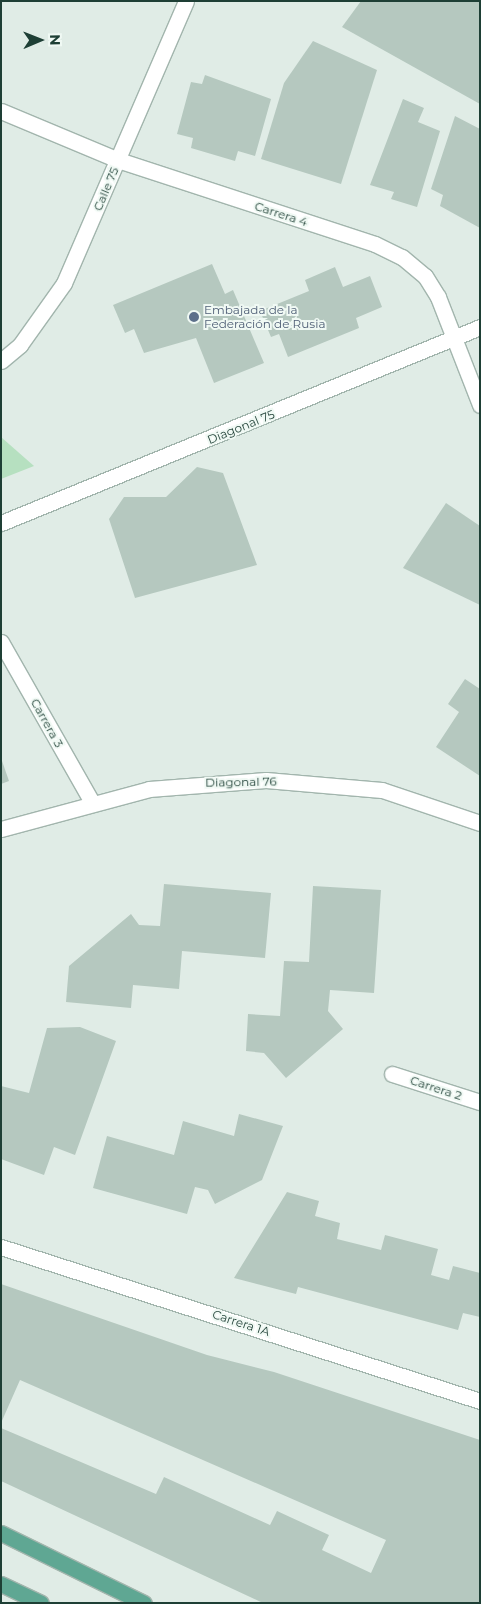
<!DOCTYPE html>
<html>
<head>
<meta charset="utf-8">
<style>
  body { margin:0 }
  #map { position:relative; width:481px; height:1604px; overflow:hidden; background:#e0ece6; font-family:Montserrat,sans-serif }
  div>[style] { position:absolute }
  .green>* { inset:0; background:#b6e0c0 }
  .building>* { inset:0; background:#b5c8bf }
  .roads { filter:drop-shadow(1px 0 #a2b5ad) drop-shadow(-1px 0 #a2b5ad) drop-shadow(0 1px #a2b5ad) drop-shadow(0 -1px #a2b5ad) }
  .minor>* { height:15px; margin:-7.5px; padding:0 7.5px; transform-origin:7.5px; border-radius:7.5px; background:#fff }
  .tertiary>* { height:15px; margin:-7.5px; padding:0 7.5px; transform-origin:7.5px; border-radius:7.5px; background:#fff }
  .primary>* { height:15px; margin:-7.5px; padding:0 7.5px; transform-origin:7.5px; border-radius:7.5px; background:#5fa793 }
  .dots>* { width:14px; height:14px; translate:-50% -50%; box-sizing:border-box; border:2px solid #f0f9f4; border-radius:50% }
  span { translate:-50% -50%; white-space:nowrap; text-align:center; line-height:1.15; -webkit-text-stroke:4px #f0f9f4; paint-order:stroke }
  .street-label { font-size:12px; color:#1e3f35 }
  .service-label { font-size:12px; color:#4e5e75 }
  .left { translate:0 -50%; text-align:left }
  .frame { position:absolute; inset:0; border:2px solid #1e3f35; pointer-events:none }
  .north { position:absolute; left:15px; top:15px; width:50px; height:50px; -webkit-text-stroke:4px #f0f9f4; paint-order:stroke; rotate:89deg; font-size:14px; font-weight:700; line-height:20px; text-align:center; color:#1e3f35 }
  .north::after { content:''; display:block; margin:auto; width:18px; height:22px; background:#1e3f35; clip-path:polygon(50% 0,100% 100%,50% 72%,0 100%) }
</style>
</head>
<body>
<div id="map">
  <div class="green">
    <i style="clip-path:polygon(1px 437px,34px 466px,1px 479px)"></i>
  </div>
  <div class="building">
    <i style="clip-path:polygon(361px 1px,480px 1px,480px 104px,342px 27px)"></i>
    <i style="clip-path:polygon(313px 41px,377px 70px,341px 184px,261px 159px,284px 83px)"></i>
    <i style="clip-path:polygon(205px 75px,271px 99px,255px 156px,238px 151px,235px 161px,191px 148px,193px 138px,177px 134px,191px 82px,202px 84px)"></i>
    <i style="clip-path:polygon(403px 99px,424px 108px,418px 122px,440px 131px,417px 207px,391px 199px,394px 192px,370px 185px)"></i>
    <i style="clip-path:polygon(455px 116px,480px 129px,480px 228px,440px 206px,443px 195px,431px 189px)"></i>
    <i style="clip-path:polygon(212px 264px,225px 294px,233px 290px,264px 363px,214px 383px,196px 338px,144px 353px,134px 329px,125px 333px,113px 305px)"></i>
    <i style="clip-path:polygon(335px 267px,343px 287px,370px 276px,382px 307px,356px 318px,359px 328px,288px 357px,279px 334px,271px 337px,260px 311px,309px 291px,305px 280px)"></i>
    <i style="clip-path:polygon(197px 467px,223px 473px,257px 565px,135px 598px,109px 519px,124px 497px,166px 497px)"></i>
    <i style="clip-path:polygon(446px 503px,480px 526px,480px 605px,403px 568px)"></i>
    <i style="clip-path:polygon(465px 679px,480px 689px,480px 776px,436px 747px,459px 712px,448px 704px)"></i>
    <i style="clip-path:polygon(1px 758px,9px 781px,1px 784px)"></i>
    <i style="clip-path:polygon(164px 884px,271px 893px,265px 958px,182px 951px,179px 989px,133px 985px,131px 1008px,66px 1002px,69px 966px,131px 914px,139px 925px,160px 926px)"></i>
    <i style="clip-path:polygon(313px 886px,381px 890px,374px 993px,330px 990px,328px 1011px,343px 1029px,286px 1078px,264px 1053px,246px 1051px,248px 1014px,280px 1016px,284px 961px,309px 962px)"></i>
    <i style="clip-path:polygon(80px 1027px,116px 1041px,75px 1155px,54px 1147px,44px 1175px,1px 1159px,1px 1086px,29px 1093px,47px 1028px)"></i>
    <i style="clip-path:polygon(239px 1114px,283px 1126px,262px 1180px,215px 1204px,208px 1190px,195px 1187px,187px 1214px,93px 1188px,107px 1136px,174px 1155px,183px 1121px,234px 1136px)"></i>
    <i style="clip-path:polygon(287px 1192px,319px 1201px,315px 1216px,340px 1223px,337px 1239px,381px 1250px,385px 1235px,438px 1249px,431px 1275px,449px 1280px,453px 1266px,480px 1273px,480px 1317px,463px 1313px,458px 1330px,298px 1287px,296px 1294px,234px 1278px)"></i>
    <i style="clip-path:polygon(1px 1284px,207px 1355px,274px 1372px,480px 1440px,480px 1603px,263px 1603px,1px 1481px,1px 1428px,156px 1494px,164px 1477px,270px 1525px,277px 1511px,329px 1535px,322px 1550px,371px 1573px,386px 1540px,20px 1380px,1px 1423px)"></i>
  </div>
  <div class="roads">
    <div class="minor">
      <i style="left:1px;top:361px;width:25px;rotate:-40deg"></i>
      <i style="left:20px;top:345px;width:76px;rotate:-54.6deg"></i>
      <i style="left:64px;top:283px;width:307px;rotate:-66.6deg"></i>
      <i style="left:1px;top:523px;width:518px;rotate:-22.25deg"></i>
      <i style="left:1px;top:642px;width:186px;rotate:60.4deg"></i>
      <i style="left:392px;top:1074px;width:92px;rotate:17.7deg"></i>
    </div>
    <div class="tertiary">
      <i style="left:1px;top:111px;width:127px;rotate:22.7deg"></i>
      <i style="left:118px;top:160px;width:270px;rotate:18.1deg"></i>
      <i style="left:375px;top:244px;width:30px;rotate:26deg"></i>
      <i style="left:402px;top:257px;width:30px;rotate:40deg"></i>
      <i style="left:425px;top:276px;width:25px;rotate:58deg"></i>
      <i style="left:438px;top:297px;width:116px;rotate:68.7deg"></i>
      <i style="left:1px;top:829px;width:153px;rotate:-15.1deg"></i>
      <i style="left:149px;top:789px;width:117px;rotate:-4.4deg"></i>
      <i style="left:266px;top:780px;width:116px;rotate:4.9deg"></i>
      <i style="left:382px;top:790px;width:103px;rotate:18.6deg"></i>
      <i style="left:1px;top:1247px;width:503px;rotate:17.82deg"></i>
    </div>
    <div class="primary">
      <i style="left:1px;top:1533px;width:159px;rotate:26.1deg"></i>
      <i style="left:1px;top:1584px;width:44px;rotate:25.4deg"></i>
    </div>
  </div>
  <div class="dots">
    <i style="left:194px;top:317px;background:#5c6f8a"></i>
  </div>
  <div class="street-label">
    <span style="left:106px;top:189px;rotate:-67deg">Calle 75</span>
    <span style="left:281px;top:214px;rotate:18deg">Carrera 4</span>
    <span style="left:241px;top:427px;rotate:-22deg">Diagonal 75</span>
    <span style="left:47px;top:723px;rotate:61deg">Carrera 3</span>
    <span style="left:241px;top:782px;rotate:-1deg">Diagonal 76</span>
    <span style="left:436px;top:1088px;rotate:18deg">Carrera 2</span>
    <span style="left:241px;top:1323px;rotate:18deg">Carrera 1A</span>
  </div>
  <div class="service-label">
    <span class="left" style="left:204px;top:317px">Embajada de la<br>Federación de Rusia</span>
  </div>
  <div class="frame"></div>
  <div class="north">N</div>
</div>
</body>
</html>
